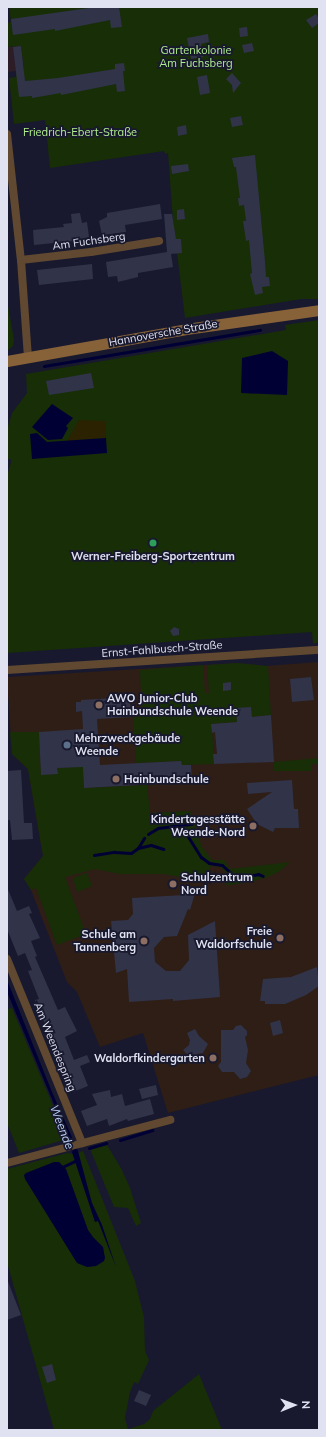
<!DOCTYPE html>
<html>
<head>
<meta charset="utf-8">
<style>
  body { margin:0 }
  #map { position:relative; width:326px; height:1437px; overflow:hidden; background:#18192e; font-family:Mulish,sans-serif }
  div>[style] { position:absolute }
  .industrial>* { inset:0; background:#2c1d27 }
  .education>* { inset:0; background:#2e1e16 }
  .green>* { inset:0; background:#172e07 }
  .sand>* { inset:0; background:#2a2201 }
  .water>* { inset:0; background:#000035 }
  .stream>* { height:3px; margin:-1.5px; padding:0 1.5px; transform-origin:1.5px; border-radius:1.5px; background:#000035 }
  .building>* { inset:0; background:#313349 }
  .street>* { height:8px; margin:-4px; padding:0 4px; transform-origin:4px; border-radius:4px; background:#604930 }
  .secondary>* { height:11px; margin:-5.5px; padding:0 5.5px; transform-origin:5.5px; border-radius:5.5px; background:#876239 }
  .dots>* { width:11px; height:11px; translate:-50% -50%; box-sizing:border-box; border:2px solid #18192e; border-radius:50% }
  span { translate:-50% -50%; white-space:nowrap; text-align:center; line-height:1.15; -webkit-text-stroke:3.5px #18192e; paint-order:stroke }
  .park-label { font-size:11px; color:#b2ee8e }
  .street-label { font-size:11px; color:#e0e2f1 }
  .poi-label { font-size:11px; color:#e0e2f1; font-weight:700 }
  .left { translate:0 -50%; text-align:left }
  .right { translate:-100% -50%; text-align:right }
  .water-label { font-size:12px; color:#bcd3f7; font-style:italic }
  .frame { position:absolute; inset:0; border:8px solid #e0e2f1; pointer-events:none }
  .north { position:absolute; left:274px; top:1385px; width:40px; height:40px; -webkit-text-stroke:3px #18192e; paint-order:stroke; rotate:89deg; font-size:11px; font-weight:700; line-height:16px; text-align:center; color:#e0e2f1 }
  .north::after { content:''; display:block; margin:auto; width:14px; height:18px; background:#e0e2f1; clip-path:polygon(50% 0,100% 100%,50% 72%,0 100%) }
</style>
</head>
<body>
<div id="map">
  <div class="industrial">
    <i style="clip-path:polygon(21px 46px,24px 70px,8px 72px,7px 47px)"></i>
  </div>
  <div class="education">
    <i style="clip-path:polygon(319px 662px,319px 1075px,168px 1113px,143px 1033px,100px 1047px,77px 992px,67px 982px,31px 890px,24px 879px,43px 856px,28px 769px,12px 754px,7px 677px,237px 663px,265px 666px)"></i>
  </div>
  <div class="green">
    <i style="clip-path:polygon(9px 7px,319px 7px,319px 299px,301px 299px,185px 318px,173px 221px,168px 153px,165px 154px,164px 151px,50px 168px,45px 120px,14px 124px,9px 78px,16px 77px,16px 71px,24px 70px,21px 46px,7px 47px,7px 23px,11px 22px)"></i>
    <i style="clip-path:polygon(7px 301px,14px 339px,13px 346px,7px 351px)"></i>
    <i style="clip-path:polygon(319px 320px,319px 642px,313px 644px,312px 632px,7px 653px,7px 476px,11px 462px,11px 459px,9px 460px,7px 456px,7px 429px,12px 413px,27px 393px,26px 374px,286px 330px,285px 325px)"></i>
    <i style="clip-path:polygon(237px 663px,268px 666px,271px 715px,252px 717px,236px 708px,237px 722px,212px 724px,214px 764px,181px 765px,181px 761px,136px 763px,133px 717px,142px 716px,140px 670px,203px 665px,205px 693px,209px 693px,207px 665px)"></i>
    <i style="clip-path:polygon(10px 732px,39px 732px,41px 775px,57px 774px,57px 768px,89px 766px,83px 776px,84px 788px,147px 785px,150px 813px,190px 811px,202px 847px,212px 860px,224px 860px,230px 869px,290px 862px,280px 871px,268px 877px,251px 882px,229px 885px,226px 885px,223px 879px,229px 875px,221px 868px,216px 866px,209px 867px,210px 874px,197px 881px,165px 874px,120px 874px,95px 869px,65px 877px,86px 934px,57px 945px,36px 888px,31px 890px,24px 879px,43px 856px,28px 769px,12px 754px)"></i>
    <i style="clip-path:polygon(319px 758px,319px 764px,311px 764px,311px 771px,274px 771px,274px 762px)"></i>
    <i style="clip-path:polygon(87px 873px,92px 886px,77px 892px,73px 878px)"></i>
    <i style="clip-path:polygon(12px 1008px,67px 1139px,19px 1153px,7px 1123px,7px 1009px)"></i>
    <i style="clip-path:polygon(107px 1145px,122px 1170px,130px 1188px,141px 1223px,136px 1226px,128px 1208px,114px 1207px,90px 1149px)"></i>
    <i style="clip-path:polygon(83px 1151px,135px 1281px,144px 1317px,145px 1351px,149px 1360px,138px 1384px,134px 1382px,130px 1392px,125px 1418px,128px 1429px,144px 1424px,150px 1419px,153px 1411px,199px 1374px,222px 1430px,54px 1430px,7px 1262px,7px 1169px,67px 1153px,73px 1154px)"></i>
  </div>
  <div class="sand">
    <i style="clip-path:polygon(79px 420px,105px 421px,106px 438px,67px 441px)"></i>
  </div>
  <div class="water">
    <i style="clip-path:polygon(272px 351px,288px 361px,287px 395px,241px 393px,242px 358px)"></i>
    <i style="clip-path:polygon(52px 404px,73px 418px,66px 426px,68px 428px,62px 439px,48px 440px,32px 427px)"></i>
    <i style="clip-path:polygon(37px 433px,47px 442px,106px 438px,107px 453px,32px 459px,30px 434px)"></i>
    <i style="clip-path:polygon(7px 980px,52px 1092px,78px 1151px,92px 1203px,102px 1225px,116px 1267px,100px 1226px,98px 1221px,95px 1222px,64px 1128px,7px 992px)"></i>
    <i style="clip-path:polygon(54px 1162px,59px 1162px,66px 1169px,88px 1230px,93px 1237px,103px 1247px,105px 1258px,104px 1261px,96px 1266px,87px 1267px,77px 1263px,25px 1179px,24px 1175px,26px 1173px)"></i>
  </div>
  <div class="stream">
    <i style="left:44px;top:366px;width:219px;rotate:-9.5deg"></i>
    <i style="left:182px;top:827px;width:36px;rotate:58deg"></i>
    <i style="left:201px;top:857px;width:10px;rotate:37deg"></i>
    <i style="left:209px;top:863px;width:13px;rotate:9deg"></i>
    <i style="left:222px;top:865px;width:19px;rotate:43deg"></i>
    <i style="left:236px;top:878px;width:22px;rotate:-10deg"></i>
    <i style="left:258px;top:874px;width:5px;rotate:22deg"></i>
    <i style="left:148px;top:834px;width:12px;rotate:-31deg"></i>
    <i style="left:158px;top:828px;width:34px;rotate:-7deg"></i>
    <i style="left:138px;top:848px;width:13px;rotate:-13deg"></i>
    <i style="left:151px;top:845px;width:13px;rotate:18deg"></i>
    <i style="left:94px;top:855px;width:20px;rotate:-9deg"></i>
    <i style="left:114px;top:852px;width:17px;rotate:3deg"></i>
    <i style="left:131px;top:853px;width:9px;rotate:-36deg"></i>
    <i style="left:138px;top:848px;width:12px;rotate:-59deg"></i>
    <i style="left:120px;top:1140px;width:34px;rotate:-17deg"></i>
    <i style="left:89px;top:1148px;width:18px;rotate:-16deg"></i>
    <i style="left:60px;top:1168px;width:19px;rotate:-25deg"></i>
  </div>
  <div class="building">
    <i style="clip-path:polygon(96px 7px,119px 7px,122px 27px,111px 28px,110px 20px,55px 31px,55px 29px,13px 35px,11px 19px)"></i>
    <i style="clip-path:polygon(316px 14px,319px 19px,319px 23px,312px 28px,306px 20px)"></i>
    <i style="clip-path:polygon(247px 27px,248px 36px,240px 37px,239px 28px)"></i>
    <i style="clip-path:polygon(208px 34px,209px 42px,201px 44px,203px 57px,191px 59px,187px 38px)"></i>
    <i style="clip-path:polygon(252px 43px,254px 51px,244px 53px,242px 45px)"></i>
    <i style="clip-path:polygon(21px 46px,25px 81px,58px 78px,115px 69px,115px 64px,124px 63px,125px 71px,123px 71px,125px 91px,117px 92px,116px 84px,61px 95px,61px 93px,32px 98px,32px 96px,19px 97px,13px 47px)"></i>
    <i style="clip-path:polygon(232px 73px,241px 83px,233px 93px,232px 85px,226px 79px)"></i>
    <i style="clip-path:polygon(207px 75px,210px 93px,200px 95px,197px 77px)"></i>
    <i style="clip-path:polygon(241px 116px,243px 125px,232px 127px,230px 118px)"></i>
    <i style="clip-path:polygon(186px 125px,187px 134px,178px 136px,177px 127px)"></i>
    <i style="clip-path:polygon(255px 155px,265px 261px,266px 277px,269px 277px,270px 286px,262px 287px,263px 293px,255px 295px,250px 274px,252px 273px,249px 240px,246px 241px,243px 221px,246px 221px,244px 205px,239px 206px,238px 198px,240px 198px,236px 167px,234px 167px,232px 158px)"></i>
    <i style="clip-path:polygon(188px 164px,189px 171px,172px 174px,171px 166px)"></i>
    <i style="clip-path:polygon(160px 204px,162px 219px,125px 225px,126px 232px,102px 235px,99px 221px,107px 217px,107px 213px)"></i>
    <i style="clip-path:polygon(184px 209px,185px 219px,177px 220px,177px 210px)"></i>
    <i style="clip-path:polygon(80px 213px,82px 223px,87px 222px,89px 237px,85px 238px,85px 243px,74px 245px,73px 241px,34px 245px,33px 230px,64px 227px,63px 224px,72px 223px,71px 214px)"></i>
    <i style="clip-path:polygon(164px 214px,172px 214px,176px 239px,181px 239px,182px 253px,171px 254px,173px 267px,138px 273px,138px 277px,118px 282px,117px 276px,108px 277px,106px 262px,167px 252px)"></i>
    <i style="clip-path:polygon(92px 264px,93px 279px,39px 285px,37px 270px)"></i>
    <i style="clip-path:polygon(91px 373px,94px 388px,49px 395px,46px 381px)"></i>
    <i style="clip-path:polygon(174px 627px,179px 629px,179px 635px,173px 636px,170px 631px)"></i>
    <i style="clip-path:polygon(311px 677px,314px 700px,292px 702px,290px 679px)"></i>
    <i style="clip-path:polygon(231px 682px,231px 690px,223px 691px,223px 683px)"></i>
    <i style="clip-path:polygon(130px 697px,131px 717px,97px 719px,100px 765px,181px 761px,182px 765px,191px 765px,192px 782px,84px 788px,83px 767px,57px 768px,58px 774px,41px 775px,39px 732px,83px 729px,82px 711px,76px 712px,76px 702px,81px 702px,81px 700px)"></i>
    <i style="clip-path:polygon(251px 707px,252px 717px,271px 715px,274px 762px,214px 764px,213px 754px,217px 754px,215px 732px,212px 733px,211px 724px,237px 722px,236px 708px)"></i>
    <i style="clip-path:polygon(21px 770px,24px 823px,32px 823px,33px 839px,12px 840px,10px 820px,7px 820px,7px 771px)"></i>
    <i style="clip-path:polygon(292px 780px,294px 809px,298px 809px,299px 828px,275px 828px,273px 832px,257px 824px,247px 809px,272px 792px,248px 794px,247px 783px)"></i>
    <i style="clip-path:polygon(7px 887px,17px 911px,29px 906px,32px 913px,29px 914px,40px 938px,31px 941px,37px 956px,35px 957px,58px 1010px,65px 1007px,77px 1031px,65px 1037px,74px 1060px,87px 1055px,90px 1062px,80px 1066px,88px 1086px,73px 1092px,35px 1000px,39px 999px,28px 971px,32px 970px,25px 953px,18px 956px,7px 929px)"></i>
    <i style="clip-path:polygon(185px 888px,196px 890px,190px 910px,188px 909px,177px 936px,164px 937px,154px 948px,155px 962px,166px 971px,180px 971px,189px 960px,188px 935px,215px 921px,220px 997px,173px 1001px,173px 999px,129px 1002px,127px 969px,116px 973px,111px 921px,128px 920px,133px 914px,132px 898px,184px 895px)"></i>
    <i style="clip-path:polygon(317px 967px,319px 986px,306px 995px,285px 1004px,265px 1004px,265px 1001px,260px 1001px,263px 979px,291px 977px)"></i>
    <i style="clip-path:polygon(280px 1020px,283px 1033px,273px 1036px,270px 1023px)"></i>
    <i style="clip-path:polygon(241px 1025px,247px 1031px,247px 1035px,245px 1037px,248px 1050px,246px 1063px,251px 1071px,247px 1077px,240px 1079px,234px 1072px,222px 1072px,218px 1066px,221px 1062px,221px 1030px,233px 1030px,236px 1026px)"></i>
    <i style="clip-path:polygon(195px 1029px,199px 1036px,208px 1044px,203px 1053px,197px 1054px,195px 1057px,189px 1056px,183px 1050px,189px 1045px,190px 1040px,187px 1033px)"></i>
    <i style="clip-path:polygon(156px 1085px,158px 1095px,142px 1099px,139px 1089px)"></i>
    <i style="clip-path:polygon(110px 1090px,111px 1097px,122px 1094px,125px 1106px,150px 1099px,154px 1114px,128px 1121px,127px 1119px,109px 1126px,107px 1119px,87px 1126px,81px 1111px,97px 1105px,92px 1094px)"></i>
    <i style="clip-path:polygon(7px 1279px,21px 1315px,7px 1320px)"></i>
    <i style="clip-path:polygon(52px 1364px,56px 1380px,47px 1383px,42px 1367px)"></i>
    <i style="clip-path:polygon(139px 1390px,151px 1395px,146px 1406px,134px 1401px)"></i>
  </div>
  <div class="street">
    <i style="left:7px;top:134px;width:127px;rotate:83.7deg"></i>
    <i style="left:21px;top:260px;width:97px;rotate:85.9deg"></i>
    <i style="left:21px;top:260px;width:70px;rotate:-6.5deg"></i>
    <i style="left:91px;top:252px;width:69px;rotate:-9.2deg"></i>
    <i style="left:7px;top:670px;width:313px;rotate:-3.7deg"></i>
    <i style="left:7px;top:959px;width:199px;rotate:67.8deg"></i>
    <i style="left:7px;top:1163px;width:169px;rotate:-14.8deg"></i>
  </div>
  <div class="secondary">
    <i style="left:7px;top:361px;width:182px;rotate:-10.1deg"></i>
    <i style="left:186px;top:329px;width:134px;rotate:-8.1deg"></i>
  </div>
  <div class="dots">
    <i style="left:153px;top:543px;background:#2e9e5b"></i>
    <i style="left:99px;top:705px;background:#8d6e63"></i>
    <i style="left:67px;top:745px;background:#5c6f8a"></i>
    <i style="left:116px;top:779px;background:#8d6e63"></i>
    <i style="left:253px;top:826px;background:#8d6e63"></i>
    <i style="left:173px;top:884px;background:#8d6e63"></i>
    <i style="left:280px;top:938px;background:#8d6e63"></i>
    <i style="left:144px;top:941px;background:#8d6e63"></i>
    <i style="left:213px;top:1058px;background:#8d6e63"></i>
  </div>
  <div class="park-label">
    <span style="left:196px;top:57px">Gartenkolonie<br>Am Fuchsberg</span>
    <span style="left:80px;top:132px">Friedrich-Ebert-Straße</span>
  </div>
  <div class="street-label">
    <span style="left:89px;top:241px;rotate:-8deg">Am Fuchsberg</span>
    <span style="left:163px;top:333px;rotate:-10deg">Hannoversche Straße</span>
    <span style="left:162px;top:649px;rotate:-4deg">Ernst-Fahlbusch-Straße</span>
    <span style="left:55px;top:1047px;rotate:68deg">Am Weendespring</span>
  </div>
  <div class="poi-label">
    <span style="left:153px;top:556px">Werner-Freiberg-Sportzentrum</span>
    <span class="left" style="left:107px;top:705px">AWO Junior-Club<br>Hainbundschule Weende</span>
    <span class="left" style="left:75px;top:745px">Mehrzweckgebäude<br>Weende</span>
    <span class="left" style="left:124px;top:779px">Hainbundschule</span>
    <span class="right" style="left:245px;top:826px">Kindertagesstätte<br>Weende-Nord</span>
    <span class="left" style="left:181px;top:884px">Schulzentrum<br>Nord</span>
    <span class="right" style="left:272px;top:938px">Freie<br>Waldorfschule</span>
    <span class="right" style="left:136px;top:941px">Schule am<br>Tannenberg</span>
    <span class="right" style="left:205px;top:1058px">Waldorfkindergarten</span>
  </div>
  <div class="water-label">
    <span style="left:62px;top:1127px;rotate:69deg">Weende</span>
  </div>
  <div class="frame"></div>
  <div class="north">N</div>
</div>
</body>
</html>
